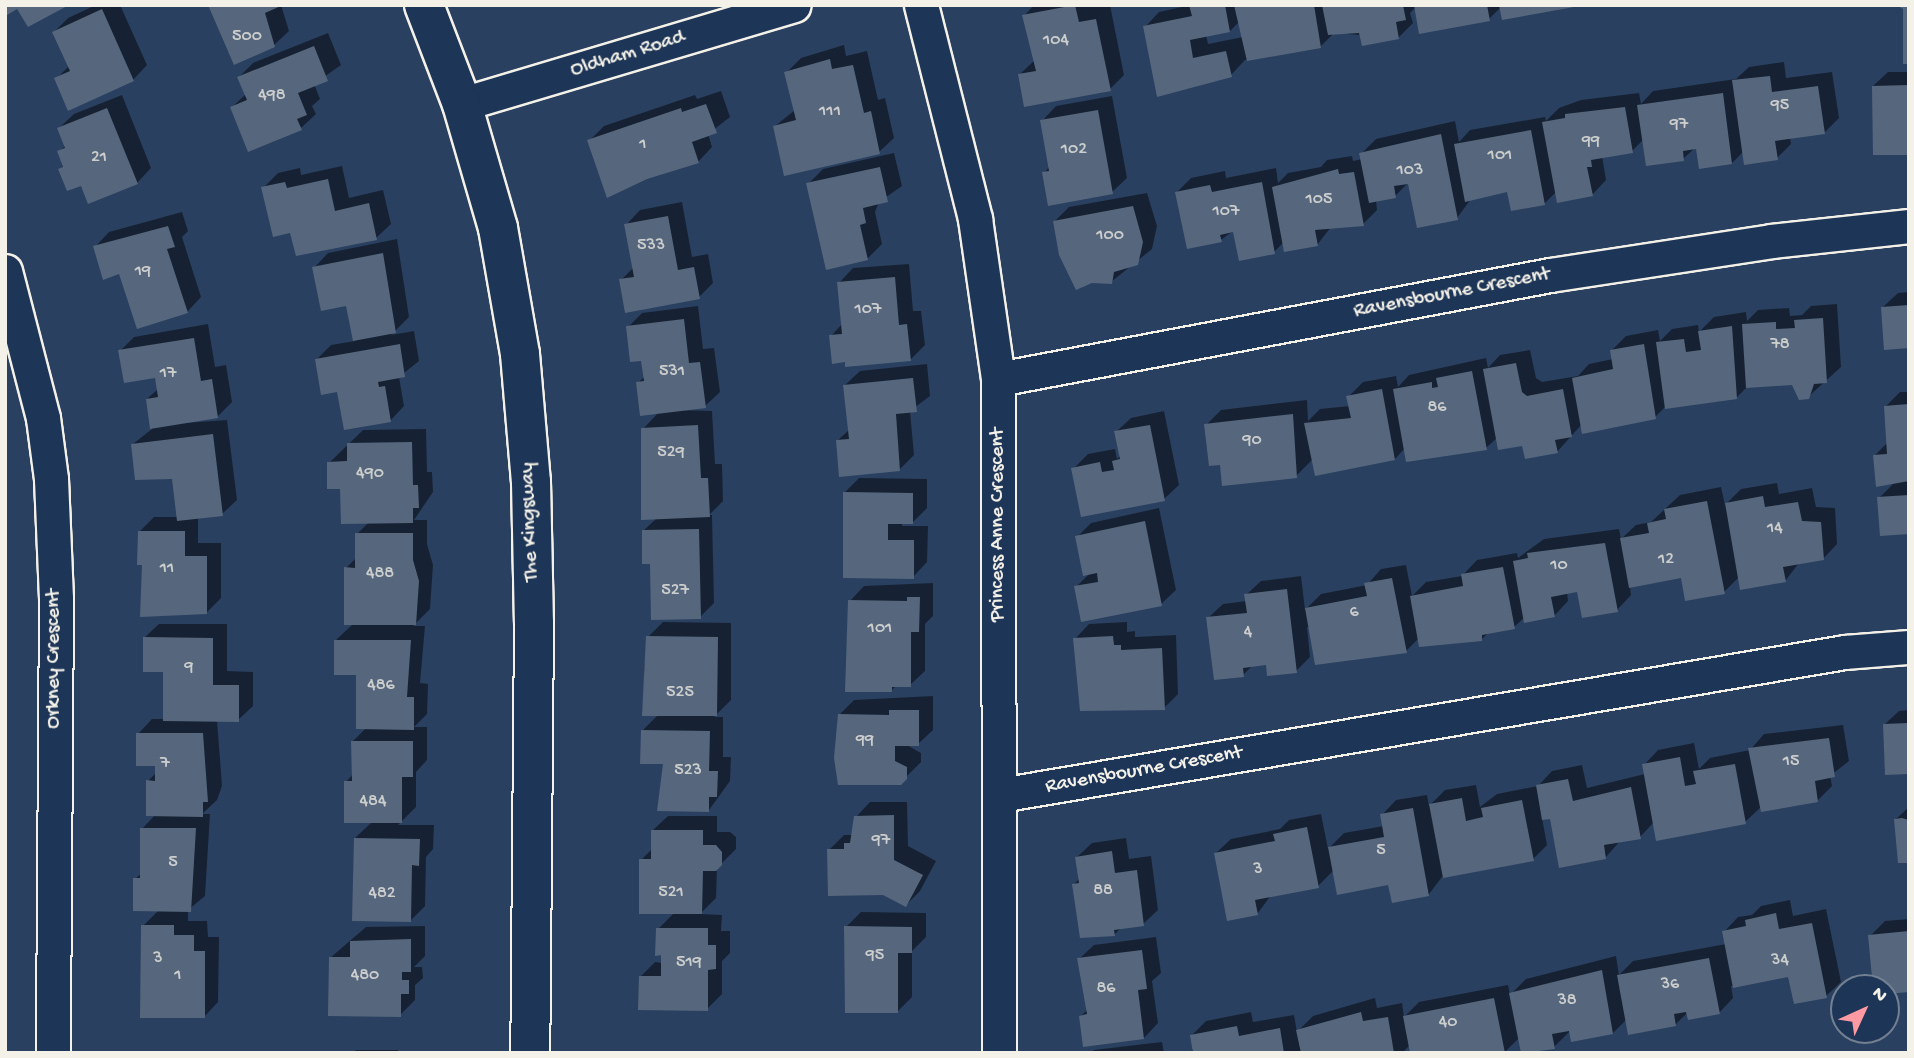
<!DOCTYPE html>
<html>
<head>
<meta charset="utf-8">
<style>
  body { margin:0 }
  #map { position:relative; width:1914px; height:1058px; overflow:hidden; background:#2a4060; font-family:"Gochi Hand",sans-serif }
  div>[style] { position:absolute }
  .shadow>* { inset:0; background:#0007 }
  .building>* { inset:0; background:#56677d }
  .roads { filter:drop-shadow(2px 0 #f4f1e8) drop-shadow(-2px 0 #f4f1e8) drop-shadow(0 2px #f4f1e8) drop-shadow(0 -2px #f4f1e8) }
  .minor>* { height:33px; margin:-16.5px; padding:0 16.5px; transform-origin:16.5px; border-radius:16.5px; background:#1d3557 }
  .tertiary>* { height:38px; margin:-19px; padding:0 19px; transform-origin:19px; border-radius:19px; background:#1d3557 }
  span { translate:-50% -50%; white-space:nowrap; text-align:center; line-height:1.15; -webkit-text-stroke:6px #1d3557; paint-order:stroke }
  .number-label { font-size:18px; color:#cccecd }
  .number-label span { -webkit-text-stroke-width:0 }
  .street-label { font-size:21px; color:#f4f1e8 }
  .frame { position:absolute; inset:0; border:7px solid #f4f1e8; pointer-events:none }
  .north { position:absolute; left:1830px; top:974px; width:70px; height:70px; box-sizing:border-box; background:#1d3557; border:2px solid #738091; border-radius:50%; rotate:45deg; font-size:19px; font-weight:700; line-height:28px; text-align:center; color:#f4f1e8 }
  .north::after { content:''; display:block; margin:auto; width:24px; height:32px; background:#ff9aa2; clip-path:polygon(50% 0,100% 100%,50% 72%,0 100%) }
</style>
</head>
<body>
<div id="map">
  <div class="shadow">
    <i style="clip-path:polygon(96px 5px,120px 5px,147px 65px,133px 80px,56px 79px,69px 66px,54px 32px,68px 18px)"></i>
    <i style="clip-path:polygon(210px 5px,281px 5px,289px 31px,274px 45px)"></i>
    <i style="clip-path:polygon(1034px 5px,1110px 5px,1124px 75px,1110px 89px,1020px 74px,1035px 60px,1024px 16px)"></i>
    <i style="clip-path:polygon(evenodd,1572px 5px,1501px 7px,1489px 19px,1417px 6px,1410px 13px,1413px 23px,1398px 38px,1334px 33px,1321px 46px,1245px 60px,1231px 75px,1159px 95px,1145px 27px,1159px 12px,1191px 5px,1572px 5px,1240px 21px,1243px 37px,1208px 44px,1206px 35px,1230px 31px,1240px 21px)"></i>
    <i style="clip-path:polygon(328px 33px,341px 65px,314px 84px,320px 99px,312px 106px,316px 114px,301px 128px,232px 107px,246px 94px,239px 77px,253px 63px)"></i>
    <i style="clip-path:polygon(844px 45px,846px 56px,867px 51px,878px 100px,885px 98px,894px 138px,879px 152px,775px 126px,795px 110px,786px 73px,801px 58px)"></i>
    <i style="clip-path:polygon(1784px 62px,1786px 78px,1832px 72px,1839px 118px,1824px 133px,1790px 138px,1791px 144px,1777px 158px,1744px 151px,1732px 163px,1698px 145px,1683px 159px,1644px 139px,1632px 151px,1602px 156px,1606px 180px,1592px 195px,1557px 191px,1545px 203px,1508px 190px,1471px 199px,1457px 218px,1409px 182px,1395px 196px,1376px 200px,1377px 210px,1363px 224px,1331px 227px,1317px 245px,1284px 242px,1274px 252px,1234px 230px,1221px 240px,1177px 192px,1191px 178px,1225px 171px,1226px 178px,1276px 168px,1278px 183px,1288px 173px,1321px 167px,1327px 160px,1352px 156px,1353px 161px,1362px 159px,1361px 154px,1376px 139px,1455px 121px,1459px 142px,1470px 130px,1545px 117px,1546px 121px,1559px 108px,1581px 100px,1639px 93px,1641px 104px,1653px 91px,1736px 79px,1749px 67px)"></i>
    <i style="clip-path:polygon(1888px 72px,1909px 72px,1908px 153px,1873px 86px)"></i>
    <i style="clip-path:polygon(721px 91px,730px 117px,708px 134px,712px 147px,698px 162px,589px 141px,604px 126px,695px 95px,697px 99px)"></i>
    <i style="clip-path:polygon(122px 95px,151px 168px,137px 183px,82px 184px,68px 189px,59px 152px,66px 145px,59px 128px,74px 114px)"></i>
    <i style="clip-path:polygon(1112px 96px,1127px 178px,1112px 192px,1044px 173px,1050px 166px,1042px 121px,1056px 106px)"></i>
    <i style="clip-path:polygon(894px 153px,902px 186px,879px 202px,875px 212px,882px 244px,867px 259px,808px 184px,823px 169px)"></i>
    <i style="clip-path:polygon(342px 166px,349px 198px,383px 190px,391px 224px,376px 238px,291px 231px,263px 188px,278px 173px,300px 168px,301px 175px)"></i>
    <i style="clip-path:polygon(1147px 193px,1157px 226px,1152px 249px,1111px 282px,1092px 281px,1077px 288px,1055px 221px,1069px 207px)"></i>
    <i style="clip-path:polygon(682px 202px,692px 257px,708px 254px,713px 283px,699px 297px,621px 280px,634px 267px,626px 225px,640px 210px)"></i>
    <i style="clip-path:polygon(182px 212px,188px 231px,182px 237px,201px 297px,187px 312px,120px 272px,95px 247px,109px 232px)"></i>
    <i style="clip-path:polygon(397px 239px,409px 317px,391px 335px,414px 331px,419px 361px,399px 377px,404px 406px,390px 421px,339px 390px,317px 359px,331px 345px,355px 341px,347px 304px,314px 268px,328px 253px)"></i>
    <i style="clip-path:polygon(909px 264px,913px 311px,921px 311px,925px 345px,910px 360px,831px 336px,842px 324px,839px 283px,853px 268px)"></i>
    <i style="clip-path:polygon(1909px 292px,1909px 347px,1883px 307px,1898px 293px)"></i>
    <i style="clip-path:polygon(1837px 304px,1841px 367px,1808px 397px,1793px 384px,1748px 386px,1736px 398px,1665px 407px,1655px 417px,1582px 424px,1557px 452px,1498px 437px,1486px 448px,1405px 448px,1395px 459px,1313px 459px,1296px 476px,1221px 463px,1206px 425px,1221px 410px,1307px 400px,1308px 421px,1320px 409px,1350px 406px,1348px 397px,1363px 382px,1396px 376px,1398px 387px,1409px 375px,1486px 358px,1488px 368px,1500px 355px,1530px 350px,1536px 378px,1542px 382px,1578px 376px,1589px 364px,1613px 359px,1612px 350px,1626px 336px,1658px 330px,1660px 341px,1672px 329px,1698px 325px,1699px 332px,1714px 317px,1746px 312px,1747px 321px,1758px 310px,1789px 308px,1790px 316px,1802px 315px,1811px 306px)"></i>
    <i style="clip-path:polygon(698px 306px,703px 349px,714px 348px,720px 392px,705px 406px,673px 410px,712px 411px,715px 464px,722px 464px,723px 501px,709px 515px,712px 515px,714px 603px,700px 617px,651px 562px,643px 531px,657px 518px,643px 429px,659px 412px,638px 383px,645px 376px,643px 359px,628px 327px,642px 313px)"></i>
    <i style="clip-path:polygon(208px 324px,215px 367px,226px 365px,232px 402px,218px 416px,170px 424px,227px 420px,237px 500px,222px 514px,198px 517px,198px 543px,221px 543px,221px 598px,206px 613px,144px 563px,140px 531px,154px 517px,178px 517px,173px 477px,133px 444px,152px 429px,147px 399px,158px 389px,156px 376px,120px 351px,134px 337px)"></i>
    <i style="clip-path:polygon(927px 364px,930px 396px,910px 411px,914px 455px,900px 469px,837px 441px,850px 429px,845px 385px,860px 371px)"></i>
    <i style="clip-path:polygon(1900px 392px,1909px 392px,1909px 532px,1879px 498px,1893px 484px,1877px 485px,1875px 455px,1888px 442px,1885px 407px)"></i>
    <i style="clip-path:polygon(1164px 411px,1179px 485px,1164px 499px,1073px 469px,1088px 454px,1115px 449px,1117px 459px,1121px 455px,1116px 432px,1131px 418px)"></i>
    <i style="clip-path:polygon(426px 429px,427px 472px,432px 472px,433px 492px,414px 520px,427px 520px,427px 544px,433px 565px,430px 609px,413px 626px,425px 626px,420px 683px,428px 684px,427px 714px,414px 727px,427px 727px,427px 760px,416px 772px,416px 807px,398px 825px,434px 825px,433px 849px,426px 857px,425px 906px,410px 921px,355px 838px,372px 822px,346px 782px,353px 774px,353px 741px,367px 727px,357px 674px,336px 640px,353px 624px,346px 568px,357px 557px,357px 534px,369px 522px,329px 463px,363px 430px)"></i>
    <i style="clip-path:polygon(859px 478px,927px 479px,927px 508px,913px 522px,902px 522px,902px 526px,928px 526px,927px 562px,913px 577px,844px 493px)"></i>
    <i style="clip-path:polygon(1777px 483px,1779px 494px,1812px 488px,1816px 507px,1835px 508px,1837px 544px,1823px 559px,1799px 563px,1785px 581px,1739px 577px,1724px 592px,1683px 576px,1630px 586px,1631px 595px,1617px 610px,1579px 590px,1567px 592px,1568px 601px,1554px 616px,1525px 617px,1514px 627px,1489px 632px,1482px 639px,1419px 638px,1406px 651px,1307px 627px,1310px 657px,1296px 671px,1267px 663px,1253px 665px,1243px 675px,1208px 618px,1223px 604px,1247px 601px,1246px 595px,1261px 581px,1301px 576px,1305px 610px,1321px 594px,1367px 585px,1381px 569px,1406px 565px,1412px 596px,1426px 582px,1462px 576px,1477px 560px,1517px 553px,1518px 558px,1544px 539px,1619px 529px,1621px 539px,1636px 525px,1651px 522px,1680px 495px,1721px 487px,1725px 505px,1741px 489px)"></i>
    <i style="clip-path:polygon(1159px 508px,1176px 590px,1161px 604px,1076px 587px,1090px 573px,1077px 537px,1091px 523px)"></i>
    <i style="clip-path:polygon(933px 583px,933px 616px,925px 624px,925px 671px,910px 685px,897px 685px,891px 691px,850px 601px,864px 586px)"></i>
    <i style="clip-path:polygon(663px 622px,731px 623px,731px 700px,714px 717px,723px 717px,723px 757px,731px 757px,730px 781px,709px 810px,642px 731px,659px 714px,644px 714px,644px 671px,648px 637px)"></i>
    <i style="clip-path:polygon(1127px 622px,1127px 632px,1135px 631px,1135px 637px,1176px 635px,1178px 694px,1164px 708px,1075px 639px,1089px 624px)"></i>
    <i style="clip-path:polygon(159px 624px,227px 624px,227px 671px,253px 672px,253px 706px,238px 720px,217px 720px,222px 786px,217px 800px,202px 814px,210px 814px,205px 896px,188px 910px,188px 921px,207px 921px,208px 937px,219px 937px,218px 1002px,204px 1017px,143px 926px,159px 910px,135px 879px,142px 873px,142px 829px,156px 814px,148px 781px,156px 773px,156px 765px,138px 734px,152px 719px,165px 719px,165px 670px,144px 638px)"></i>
    <i style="clip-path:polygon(933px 696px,933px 730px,918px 744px,905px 744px,921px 753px,921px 762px,900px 783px,839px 715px,854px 700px)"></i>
    <i style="clip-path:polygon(1909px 710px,1909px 772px,1884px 725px,1899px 711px)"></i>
    <i style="clip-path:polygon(1843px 725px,1849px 761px,1830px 776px,1832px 786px,1818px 800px,1762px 806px,1745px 822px,1654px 822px,1640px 837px,1620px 841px,1606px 857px,1551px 817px,1542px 818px,1547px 845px,1533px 859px,1442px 877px,1429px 894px,1334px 870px,1318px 886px,1271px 895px,1258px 913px,1216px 853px,1231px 839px,1280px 829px,1289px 820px,1321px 814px,1328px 849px,1344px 833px,1384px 826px,1382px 815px,1396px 800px,1427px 795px,1429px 806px,1445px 790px,1476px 785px,1480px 807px,1497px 794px,1538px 786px,1552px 771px,1582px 765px,1587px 788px,1645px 774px,1644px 765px,1658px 750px,1694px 743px,1699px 769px,1710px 758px,1750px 750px,1764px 734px)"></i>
    <i style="clip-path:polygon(870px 802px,907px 802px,908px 846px,936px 861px,920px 891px,906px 905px,829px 850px,844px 835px,853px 835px,856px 817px)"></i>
    <i style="clip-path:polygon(1909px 807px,1909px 861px,1896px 819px)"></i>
    <i style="clip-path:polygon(668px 816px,717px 816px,717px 832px,730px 832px,736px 837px,736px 849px,717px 868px,716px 898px,700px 914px,722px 915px,721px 931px,730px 931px,730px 953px,722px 961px,722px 994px,707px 1009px,640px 977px,655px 962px,663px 963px,658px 929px,674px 913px,641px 860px,653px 848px,653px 830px)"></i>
    <i style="clip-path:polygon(1126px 838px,1129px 859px,1151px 856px,1158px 910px,1143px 924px,1122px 927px,1114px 935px,1074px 884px,1080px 878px,1077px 857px,1092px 843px)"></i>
    <i style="clip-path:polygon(1790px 900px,1793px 916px,1826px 909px,1841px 982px,1826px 996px,1790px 975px,1731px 986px,1733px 998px,1719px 1013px,1688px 1012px,1676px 1024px,1627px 1019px,1613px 1033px,1571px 1030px,1554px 1047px,1524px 1053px,1520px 1037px,1504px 1053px,1410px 1045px,1402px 1053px,1190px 1053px,1194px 1048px,1192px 1035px,1206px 1021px,1251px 1012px,1253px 1022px,1294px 1015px,1297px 1032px,1313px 1016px,1375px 998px,1377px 1008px,1402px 1003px,1404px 1017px,1419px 1002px,1508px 985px,1510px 995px,1526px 979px,1616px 956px,1619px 975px,1633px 961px,1726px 944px,1724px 932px,1738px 917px,1752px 915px,1761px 906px)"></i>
    <i style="clip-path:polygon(861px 912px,926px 913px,926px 937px,912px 951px,912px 997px,898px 1011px,846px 927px)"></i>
    <i style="clip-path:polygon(1909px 919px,1909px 990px,1886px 992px,1886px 988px,1875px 988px,1870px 936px,1885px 921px)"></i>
    <i style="clip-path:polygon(425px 926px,425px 956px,414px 967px,422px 967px,423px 978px,415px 985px,415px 1000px,400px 1015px,330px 958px,366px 927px)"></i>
    <i style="clip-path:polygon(1156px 937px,1161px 973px,1152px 981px,1158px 1023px,1144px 1038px,1081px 1016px,1088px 1009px,1079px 959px,1094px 945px)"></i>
    <i style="clip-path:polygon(1162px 1042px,1164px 1053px,1090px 1053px,1094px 1050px)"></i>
    <i style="clip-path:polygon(356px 1050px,398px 1050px,398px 1053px,352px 1053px)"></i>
  </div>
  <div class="building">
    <i style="clip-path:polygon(5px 5px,69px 5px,28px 27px,17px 9px,7px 15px)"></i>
    <i style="clip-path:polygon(208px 5px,283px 5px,265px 13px,275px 47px,234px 65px)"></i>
    <i style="clip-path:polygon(1075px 5px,1079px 22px,1096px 19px,1111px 91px,1024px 107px,1018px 74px,1036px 71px,1022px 15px)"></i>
    <i style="clip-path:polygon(1189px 5px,1225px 5px,1230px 32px,1190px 40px,1193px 58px,1226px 51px,1232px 77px,1157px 97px,1143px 26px,1192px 16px)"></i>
    <i style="clip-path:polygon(1234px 5px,1314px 5px,1321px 48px,1247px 61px)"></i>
    <i style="clip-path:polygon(1322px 5px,1403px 5px,1406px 20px,1396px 22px,1399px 39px,1362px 46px,1359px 33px,1328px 35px)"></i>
    <i style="clip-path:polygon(1414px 5px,1487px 5px,1490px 21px,1419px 34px)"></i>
    <i style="clip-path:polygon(1499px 5px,1574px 5px,1574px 7px,1502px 20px)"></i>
    <i style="clip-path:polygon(1897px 5px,1909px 5px,1909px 64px,1903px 64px,1903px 9px)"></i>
    <i style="clip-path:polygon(102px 9px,134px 81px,68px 111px,54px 78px,70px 71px,52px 32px)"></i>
    <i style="clip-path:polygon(314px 46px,328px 81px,298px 93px,307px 115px,297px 119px,302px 130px,248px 152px,230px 107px,247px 100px,237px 77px)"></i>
    <i style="clip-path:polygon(830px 59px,832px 69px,853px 65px,864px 113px,871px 111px,880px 154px,784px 176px,773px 126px,796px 120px,784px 72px)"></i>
    <i style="clip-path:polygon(1770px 76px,1772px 92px,1818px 86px,1825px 134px,1775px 141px,1778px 160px,1744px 165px,1732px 80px)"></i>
    <i style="clip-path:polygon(1909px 85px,1908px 155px,1873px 155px,1872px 86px)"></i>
    <i style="clip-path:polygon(1723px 93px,1732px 164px,1699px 169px,1696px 149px,1683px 151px,1684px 161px,1646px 166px,1637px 105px)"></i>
    <i style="clip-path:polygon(706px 104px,717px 133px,692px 142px,699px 163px,647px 179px,607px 198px,587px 140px,681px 108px,682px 112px)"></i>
    <i style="clip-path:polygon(1625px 107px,1633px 153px,1591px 160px,1592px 167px,1587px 167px,1593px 196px,1557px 203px,1542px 122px,1565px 118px,1565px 114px)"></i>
    <i style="clip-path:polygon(107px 108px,138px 184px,88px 204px,81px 186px,67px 191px,58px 169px,63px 167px,57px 151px,65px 148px,57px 128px)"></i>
    <i style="clip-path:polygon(1098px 110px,1113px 194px,1048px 206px,1042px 172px,1049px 171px,1040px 120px)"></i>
    <i style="clip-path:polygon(1531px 130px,1545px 205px,1511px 211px,1507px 192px,1465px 202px,1454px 144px)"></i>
    <i style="clip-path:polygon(1441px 134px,1458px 220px,1417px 228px,1408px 184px,1394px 186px,1396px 198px,1369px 203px,1359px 153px)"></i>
    <i style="clip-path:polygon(880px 167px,888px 202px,863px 208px,866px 223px,860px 225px,868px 260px,826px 270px,806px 183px)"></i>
    <i style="clip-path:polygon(1338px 169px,1339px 174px,1354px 172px,1364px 226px,1315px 230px,1318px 246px,1284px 252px,1272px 187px)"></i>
    <i style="clip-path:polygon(328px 179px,335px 211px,369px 203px,377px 240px,296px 256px,290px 233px,273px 237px,261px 187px,285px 182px,287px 188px)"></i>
    <i style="clip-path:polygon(1262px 182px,1275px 254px,1239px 261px,1233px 232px,1220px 235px,1222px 242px,1187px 249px,1175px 192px,1210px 185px,1212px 192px)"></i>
    <i style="clip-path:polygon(1133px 206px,1143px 242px,1138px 265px,1114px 272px,1112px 284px,1092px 283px,1076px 290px,1059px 255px,1053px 221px)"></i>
    <i style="clip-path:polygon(668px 216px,678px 270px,694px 267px,700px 299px,625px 313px,619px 279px,634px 277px,624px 224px)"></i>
    <i style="clip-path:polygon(168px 226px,175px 247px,167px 249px,188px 313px,137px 329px,119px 274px,103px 280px,93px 246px)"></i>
    <i style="clip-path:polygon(383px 253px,396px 333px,353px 341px,346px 306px,321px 311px,312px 267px)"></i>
    <i style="clip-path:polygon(895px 277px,899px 325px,907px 324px,911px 361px,845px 367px,845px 362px,832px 364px,829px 335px,842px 334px,837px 282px)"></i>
    <i style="clip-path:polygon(1909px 305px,1909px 348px,1884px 350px,1881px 307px)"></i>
    <i style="clip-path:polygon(1823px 318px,1827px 383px,1814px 384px,1809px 399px,1799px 400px,1792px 385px,1746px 388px,1742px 324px,1776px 322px,1776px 329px,1795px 328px,1794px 320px)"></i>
    <i style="clip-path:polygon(684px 319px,689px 363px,700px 362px,706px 408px,640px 416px,636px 382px,644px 381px,641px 361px,630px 362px,626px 326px)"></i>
    <i style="clip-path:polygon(1732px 326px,1737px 399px,1665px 409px,1656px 342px,1684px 339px,1686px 352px,1701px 350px,1698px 331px)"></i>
    <i style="clip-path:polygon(194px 338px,201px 381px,212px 379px,218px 418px,150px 429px,146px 399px,158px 397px,155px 378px,124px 383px,118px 350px)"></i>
    <i style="clip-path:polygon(400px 344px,405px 377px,378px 382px,379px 387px,385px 386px,391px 422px,344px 430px,337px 392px,321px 395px,315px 359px)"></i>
    <i style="clip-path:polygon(1644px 344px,1656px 419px,1582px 434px,1572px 378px,1613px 369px,1610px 350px)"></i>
    <i style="clip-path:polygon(1516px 363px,1522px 392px,1527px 396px,1563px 389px,1572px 437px,1555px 440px,1558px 453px,1525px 459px,1522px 446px,1498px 450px,1483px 369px)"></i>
    <i style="clip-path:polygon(1472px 371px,1487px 450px,1406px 462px,1393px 389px,1432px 382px,1432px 388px,1438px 387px,1436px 378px)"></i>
    <i style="clip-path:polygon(913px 378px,917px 412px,896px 414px,900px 471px,839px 477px,836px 440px,849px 439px,843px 385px)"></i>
    <i style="clip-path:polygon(1382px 389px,1395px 460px,1315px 476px,1304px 423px,1351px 418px,1346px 396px)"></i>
    <i style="clip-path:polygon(1909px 404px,1909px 481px,1876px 487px,1873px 455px,1887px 454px,1884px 406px)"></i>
    <i style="clip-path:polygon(1293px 414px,1297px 478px,1222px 486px,1220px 465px,1209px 466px,1204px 424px)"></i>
    <i style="clip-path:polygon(698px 425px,701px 478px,708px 478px,710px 517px,641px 520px,641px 428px)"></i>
    <i style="clip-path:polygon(1150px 425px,1165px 501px,1081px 517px,1071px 468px,1100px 462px,1102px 472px,1114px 470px,1112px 461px,1120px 459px,1114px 431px)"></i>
    <i style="clip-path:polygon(213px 434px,223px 516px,177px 521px,172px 479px,135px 480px,131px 444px)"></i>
    <i style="clip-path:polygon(412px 442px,413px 485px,418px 485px,419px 508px,413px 508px,413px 523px,341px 524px,340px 489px,327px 489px,327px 462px,347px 461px,347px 443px)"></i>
    <i style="clip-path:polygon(843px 492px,913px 493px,913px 524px,888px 524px,888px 540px,914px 540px,914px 579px,843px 578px)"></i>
    <i style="clip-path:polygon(1909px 495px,1909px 534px,1880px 536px,1877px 497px)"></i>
    <i style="clip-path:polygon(1763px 496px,1765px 507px,1798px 502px,1802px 521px,1821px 522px,1824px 560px,1783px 567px,1786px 582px,1740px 590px,1725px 503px)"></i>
    <i style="clip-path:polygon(1707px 501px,1725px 594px,1685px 601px,1681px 578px,1629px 588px,1620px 538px,1649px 533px,1647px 523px,1666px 519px,1664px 509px)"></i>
    <i style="clip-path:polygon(1145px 521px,1162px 606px,1081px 622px,1074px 586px,1098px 582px,1097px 573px,1083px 576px,1075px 536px)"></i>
    <i style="clip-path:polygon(699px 529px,701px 619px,651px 620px,650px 564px,642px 564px,642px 530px)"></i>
    <i style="clip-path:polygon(138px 531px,185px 531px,185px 556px,207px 556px,207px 614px,140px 617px,142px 565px,137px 565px)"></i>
    <i style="clip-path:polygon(355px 533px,413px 533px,413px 560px,419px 581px,416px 625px,344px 625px,344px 567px,355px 568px)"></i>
    <i style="clip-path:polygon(1605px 543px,1618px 612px,1582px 618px,1577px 592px,1551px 597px,1555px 617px,1524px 623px,1513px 561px,1528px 558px,1527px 553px)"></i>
    <i style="clip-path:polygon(1503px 567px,1515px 629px,1482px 635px,1482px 641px,1419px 647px,1410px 596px,1463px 586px,1461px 574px)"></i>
    <i style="clip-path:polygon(1392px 578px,1407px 653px,1315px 665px,1305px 608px,1367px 596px,1364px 583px)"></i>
    <i style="clip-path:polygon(1287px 589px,1297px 673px,1267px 676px,1266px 665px,1243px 668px,1244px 677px,1214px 680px,1206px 617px,1247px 613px,1244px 594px)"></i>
    <i style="clip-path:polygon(907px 597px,920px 597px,919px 632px,911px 632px,911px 687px,892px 687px,892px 692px,845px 692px,848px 600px,907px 601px)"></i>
    <i style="clip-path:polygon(646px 636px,718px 637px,717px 716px,642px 716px)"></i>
    <i style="clip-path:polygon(1113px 636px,1114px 645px,1121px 645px,1121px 650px,1162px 648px,1165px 710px,1080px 711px,1073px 638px)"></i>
    <i style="clip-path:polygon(143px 637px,213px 638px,213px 685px,239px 685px,239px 722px,163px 721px,163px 672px,143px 672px)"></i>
    <i style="clip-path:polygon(334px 640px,411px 640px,407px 697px,414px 697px,414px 730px,356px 729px,356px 675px,334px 675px)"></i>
    <i style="clip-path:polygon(889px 710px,919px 710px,919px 746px,895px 746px,895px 761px,907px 767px,907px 779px,901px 785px,838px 785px,834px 758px,838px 714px,889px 715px)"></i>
    <i style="clip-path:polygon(1909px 723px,1909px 774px,1885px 775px,1883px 724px)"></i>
    <i style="clip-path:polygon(641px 730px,710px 731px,709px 771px,718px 771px,717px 797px,709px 797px,709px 812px,657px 811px,663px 764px,640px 764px)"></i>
    <i style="clip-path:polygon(136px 733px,203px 733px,208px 802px,203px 802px,203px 817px,146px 816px,146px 780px,155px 781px,155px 766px,136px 766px)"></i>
    <i style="clip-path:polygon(1829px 738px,1835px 777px,1815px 781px,1818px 802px,1761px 812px,1748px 748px)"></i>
    <i style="clip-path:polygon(351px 741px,413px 741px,413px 777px,402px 777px,402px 823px,344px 823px,344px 781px,352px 781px)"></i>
    <i style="clip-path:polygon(1680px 757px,1685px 786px,1696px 784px,1693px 771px,1735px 764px,1746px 824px,1656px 841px,1642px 764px)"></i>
    <i style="clip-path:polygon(1568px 779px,1573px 801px,1631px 787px,1641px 839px,1604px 845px,1606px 859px,1559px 868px,1550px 819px,1542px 820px,1536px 785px)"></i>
    <i style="clip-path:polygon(1462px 798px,1466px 821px,1483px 817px,1481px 808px,1522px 800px,1534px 861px,1443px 878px,1429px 804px)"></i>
    <i style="clip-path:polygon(1413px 808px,1429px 896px,1392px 903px,1388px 885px,1337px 895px,1328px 847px,1384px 837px,1380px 814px)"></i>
    <i style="clip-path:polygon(894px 815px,894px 860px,923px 875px,906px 907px,883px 895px,828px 896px,827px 849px,844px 849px,844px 843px,850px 843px,854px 816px)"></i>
    <i style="clip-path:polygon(1902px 818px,1909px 820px,1909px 863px,1898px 863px,1894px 819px)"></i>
    <i style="clip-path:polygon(1307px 827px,1319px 888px,1255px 900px,1258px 915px,1227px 921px,1214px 853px,1275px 841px,1273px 834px)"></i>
    <i style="clip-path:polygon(140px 828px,196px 828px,191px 912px,133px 911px,133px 878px,140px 878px)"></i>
    <i style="clip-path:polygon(651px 830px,703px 830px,703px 845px,716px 845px,722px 852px,722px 865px,716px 871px,703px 871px,702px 914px,639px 914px,639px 859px,651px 859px)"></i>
    <i style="clip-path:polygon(354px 838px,420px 839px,419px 866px,412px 865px,411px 922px,352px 921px)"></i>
    <i style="clip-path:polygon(1112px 851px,1115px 873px,1137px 870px,1144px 926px,1114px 930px,1115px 936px,1080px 938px,1072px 884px,1079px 883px,1075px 857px)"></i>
    <i style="clip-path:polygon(1776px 913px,1779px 929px,1812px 923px,1827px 998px,1794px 1004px,1788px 977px,1733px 988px,1722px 931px,1746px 926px,1745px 920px)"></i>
    <i style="clip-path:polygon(141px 925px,174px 925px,174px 935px,194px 935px,194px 951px,205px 951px,205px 1018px,140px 1018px)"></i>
    <i style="clip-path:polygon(844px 926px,912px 927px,912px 953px,898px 953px,898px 1013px,845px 1013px)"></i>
    <i style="clip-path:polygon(656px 928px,708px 928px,708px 945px,716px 945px,716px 969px,708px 970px,708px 1011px,638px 1010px,639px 976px,661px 976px,661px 955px,655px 956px)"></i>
    <i style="clip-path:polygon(1909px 931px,1909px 992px,1886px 994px,1886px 988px,1873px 988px,1868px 935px)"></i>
    <i style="clip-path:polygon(411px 939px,411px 972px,402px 972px,402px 980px,409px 980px,409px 994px,401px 994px,401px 1017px,328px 1016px,329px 957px,350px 957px,350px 941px)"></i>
    <i style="clip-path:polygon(1142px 950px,1147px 989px,1138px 990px,1144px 1039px,1083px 1047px,1079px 1016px,1087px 1014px,1077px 958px)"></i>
    <i style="clip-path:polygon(1709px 958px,1720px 1014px,1688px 1020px,1686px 1012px,1674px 1014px,1676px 1026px,1628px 1035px,1617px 975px)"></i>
    <i style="clip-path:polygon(1602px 970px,1613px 1034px,1571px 1042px,1569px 1031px,1552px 1034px,1555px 1049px,1521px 1053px,1509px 993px)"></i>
    <i style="clip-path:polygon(1494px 998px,1505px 1053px,1410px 1053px,1403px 1016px)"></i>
    <i style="clip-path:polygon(1361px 1012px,1363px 1021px,1388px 1017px,1394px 1053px,1301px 1053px,1296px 1030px)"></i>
    <i style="clip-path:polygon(1237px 1026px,1239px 1036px,1280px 1028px,1284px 1053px,1193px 1053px,1190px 1035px)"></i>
  </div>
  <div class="roads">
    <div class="minor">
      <i style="left:921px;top:5px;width:221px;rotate:75.8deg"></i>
      <i style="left:975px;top:219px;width:162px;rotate:81.8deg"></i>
      <i style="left:998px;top:379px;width:674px;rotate:89.91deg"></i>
      <i style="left:462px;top:104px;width:346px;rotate:-16.6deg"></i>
      <i style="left:5px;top:271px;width:152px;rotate:75.5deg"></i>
      <i style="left:43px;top:418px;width:62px;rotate:82.5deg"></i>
      <i style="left:51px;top:479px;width:120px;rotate:87.6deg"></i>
      <i style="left:56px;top:599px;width:454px;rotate:90.4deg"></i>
      <i style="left:998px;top:379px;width:562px;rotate:-10.67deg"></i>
      <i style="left:1550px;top:275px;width:224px;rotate:-8.7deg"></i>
      <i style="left:1771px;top:241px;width:139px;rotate:-6.2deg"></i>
      <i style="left:1000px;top:795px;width:857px;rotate:-9.61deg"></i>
      <i style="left:1845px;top:652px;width:64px;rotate:-4.5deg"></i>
    </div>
    <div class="tertiary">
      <i style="left:424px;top:5px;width:106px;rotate:69deg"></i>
      <i style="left:462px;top:104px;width:129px;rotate:73.8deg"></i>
      <i style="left:498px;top:228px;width:128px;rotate:80.1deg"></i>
      <i style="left:520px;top:354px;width:128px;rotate:85.1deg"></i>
      <i style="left:531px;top:482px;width:141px;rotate:88.8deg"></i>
      <i style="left:534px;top:623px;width:430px;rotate:90.5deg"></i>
    </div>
  </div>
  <div class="number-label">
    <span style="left:247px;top:37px">500</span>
    <span style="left:1056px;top:41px">104</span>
    <span style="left:272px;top:96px">498</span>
    <span style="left:1780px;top:106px">95</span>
    <span style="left:830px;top:112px">111</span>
    <span style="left:1679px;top:125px">97</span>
    <span style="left:1591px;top:142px">99</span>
    <span style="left:643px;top:145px">1</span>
    <span style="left:1074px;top:150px">102</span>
    <span style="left:1500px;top:156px">101</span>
    <span style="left:99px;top:158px">21</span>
    <span style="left:1410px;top:171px">103</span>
    <span style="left:1319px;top:200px">105</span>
    <span style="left:1226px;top:212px">107</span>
    <span style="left:1110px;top:236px">100</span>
    <span style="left:651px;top:246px">533</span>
    <span style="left:143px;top:272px">19</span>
    <span style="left:868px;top:310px">107</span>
    <span style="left:1780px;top:345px">78</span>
    <span style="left:672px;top:372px">531</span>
    <span style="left:168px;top:374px">17</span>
    <span style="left:1437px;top:408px">86</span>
    <span style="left:1252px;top:441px">90</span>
    <span style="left:671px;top:453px">529</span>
    <span style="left:370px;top:474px">490</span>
    <span style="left:1775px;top:529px">14</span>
    <span style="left:1666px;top:560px">12</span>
    <span style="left:1559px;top:566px">10</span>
    <span style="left:167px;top:569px">11</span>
    <span style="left:380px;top:574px">488</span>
    <span style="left:675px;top:591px">527</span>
    <span style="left:1354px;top:613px">6</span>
    <span style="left:880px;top:629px">101</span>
    <span style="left:1248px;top:633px">4</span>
    <span style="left:189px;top:668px">9</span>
    <span style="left:381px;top:686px">486</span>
    <span style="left:680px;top:693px">525</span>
    <span style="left:865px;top:741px">99</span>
    <span style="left:1791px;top:762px">15</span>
    <span style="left:165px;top:764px">7</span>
    <span style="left:688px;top:771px">523</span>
    <span style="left:373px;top:802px">484</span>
    <span style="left:881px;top:841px">97</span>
    <span style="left:1381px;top:851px">5</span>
    <span style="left:173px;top:863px">5</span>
    <span style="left:1258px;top:870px">3</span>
    <span style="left:1103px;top:891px">88</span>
    <span style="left:671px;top:893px">521</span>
    <span style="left:382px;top:894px">482</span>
    <span style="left:875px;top:956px">95</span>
    <span style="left:158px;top:959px">3</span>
    <span style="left:1780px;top:961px">34</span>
    <span style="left:689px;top:963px">519</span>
    <span style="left:178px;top:976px">1</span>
    <span style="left:365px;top:976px">480</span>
    <span style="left:1670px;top:985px">36</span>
    <span style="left:1106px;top:989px">86</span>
    <span style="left:1567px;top:1001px">38</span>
    <span style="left:1448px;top:1023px">40</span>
  </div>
  <div class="street-label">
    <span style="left:628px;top:55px;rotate:-17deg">Oldham Road</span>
    <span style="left:1452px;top:294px;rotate:-11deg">Ravensbourne Crescent</span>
    <span style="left:531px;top:522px;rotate:-92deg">The Kingsway</span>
    <span style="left:999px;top:525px;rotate:-90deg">Princess Anne Crescent</span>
    <span style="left:55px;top:659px;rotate:-90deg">Orkney Crescent</span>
    <span style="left:1144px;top:771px;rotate:-10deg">Ravensbourne Crescent</span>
  </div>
  <div class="frame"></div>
  <div class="north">N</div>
</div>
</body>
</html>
